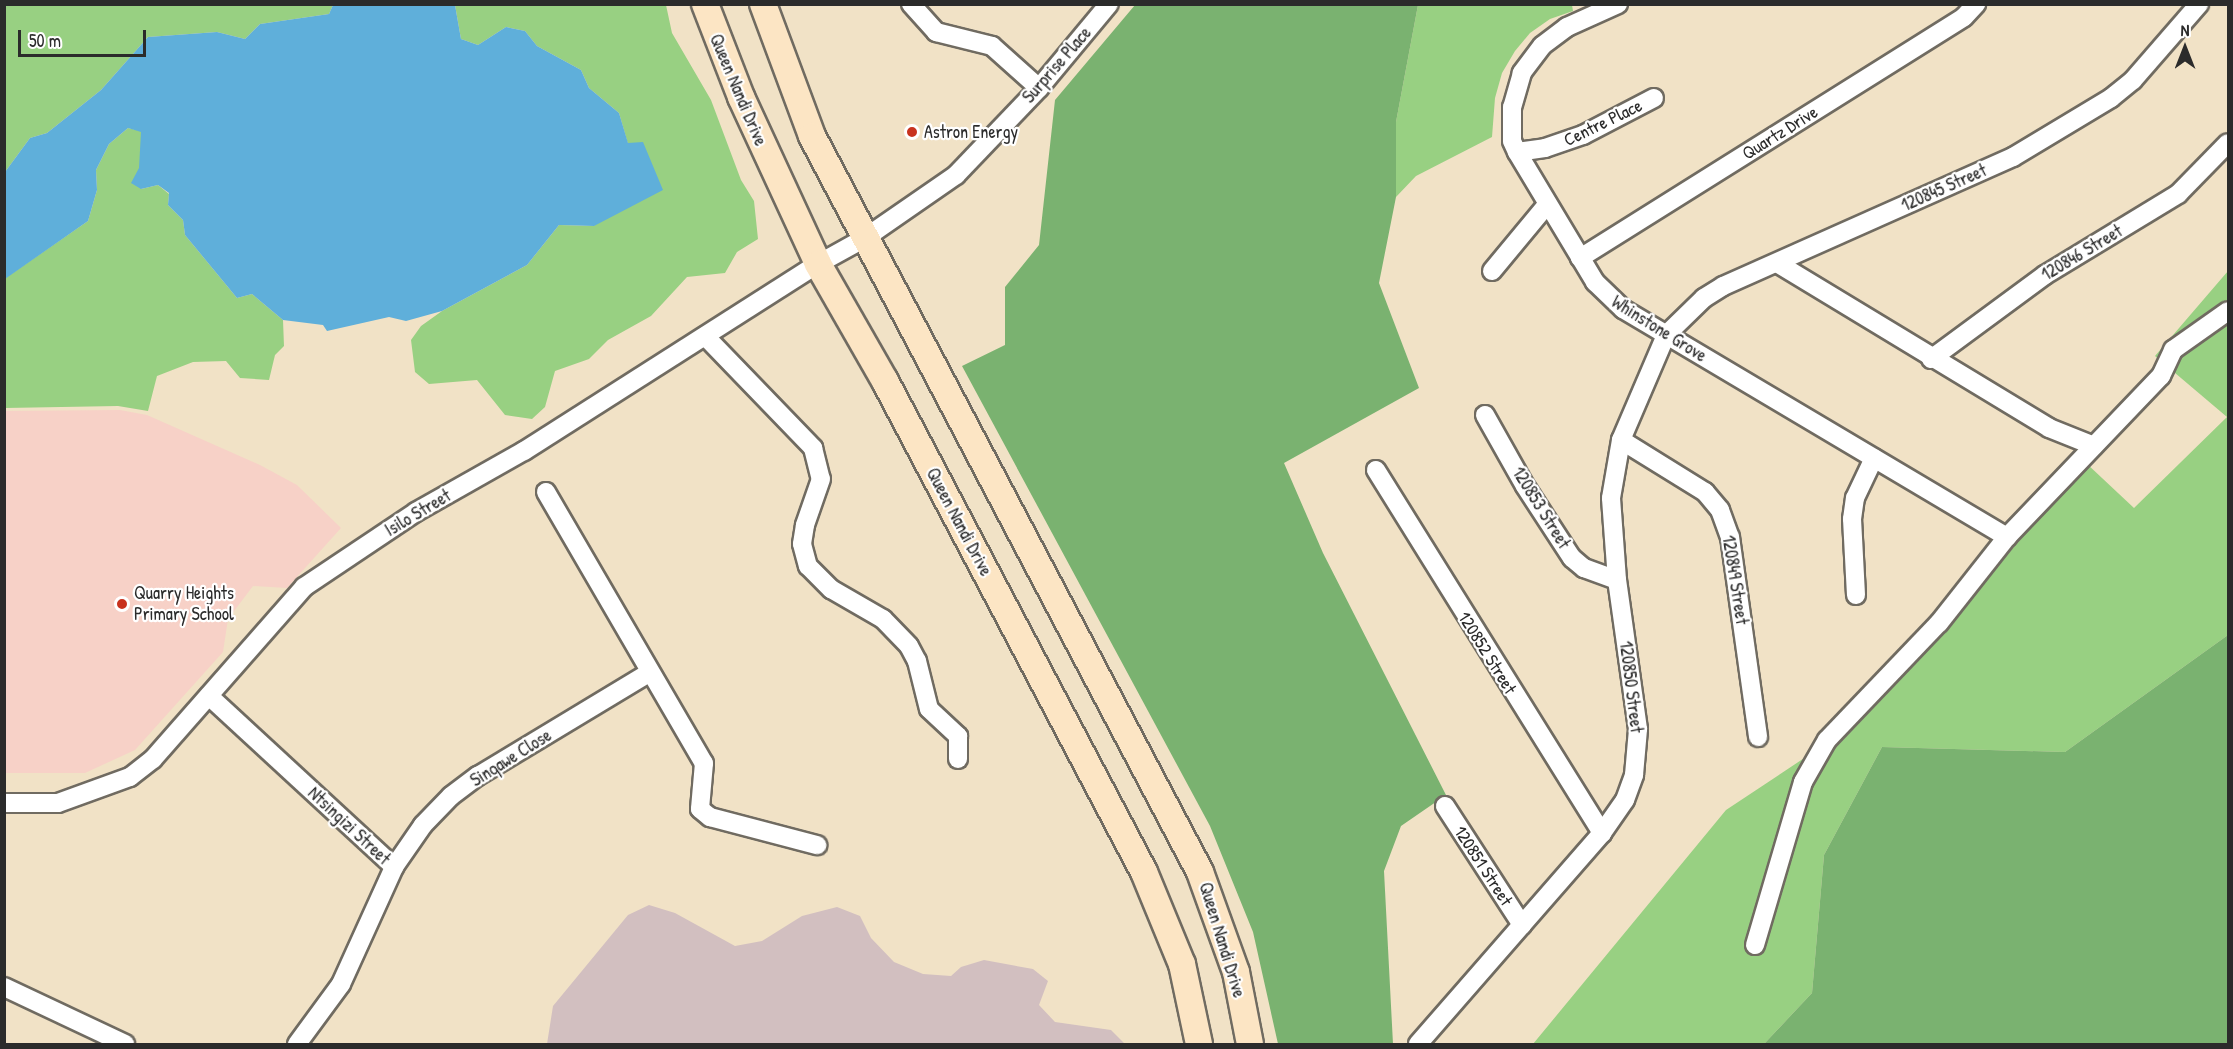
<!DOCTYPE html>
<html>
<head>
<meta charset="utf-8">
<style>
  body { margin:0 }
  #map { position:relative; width:2233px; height:1049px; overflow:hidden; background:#f1e2c6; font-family:"Patrick Hand",sans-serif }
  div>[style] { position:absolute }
  .built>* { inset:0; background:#f7d1c7 }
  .industrial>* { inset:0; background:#d2bfc0 }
  .green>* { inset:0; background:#98d082 }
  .forest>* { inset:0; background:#7ab270 }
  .water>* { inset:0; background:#5fafda }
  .roads { filter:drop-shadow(2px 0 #706b61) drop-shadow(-2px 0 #706b61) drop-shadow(0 2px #706b61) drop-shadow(0 -2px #706b61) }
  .street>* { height:18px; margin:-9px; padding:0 9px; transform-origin:9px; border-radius:9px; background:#fff }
  .secondary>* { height:26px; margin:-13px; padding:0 13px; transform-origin:13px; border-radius:13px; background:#fce5c4 }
  .dots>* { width:16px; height:16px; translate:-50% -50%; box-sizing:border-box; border:3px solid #fff; border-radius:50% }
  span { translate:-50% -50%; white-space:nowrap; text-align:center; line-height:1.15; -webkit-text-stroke:4.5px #fff; paint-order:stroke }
  .street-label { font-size:18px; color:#2b2b2b }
  .poi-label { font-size:18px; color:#2b2b2b }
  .left { translate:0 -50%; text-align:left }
  .frame { position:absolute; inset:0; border:6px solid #2b2b2b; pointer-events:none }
  .north { position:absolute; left:2155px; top:18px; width:60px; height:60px; -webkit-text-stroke:4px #fff; paint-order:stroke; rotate:0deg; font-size:16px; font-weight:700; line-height:24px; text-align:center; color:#2b2b2b }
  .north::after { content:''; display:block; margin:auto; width:21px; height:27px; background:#2b2b2b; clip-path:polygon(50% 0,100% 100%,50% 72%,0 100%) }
  .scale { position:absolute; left:18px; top:30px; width:128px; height:27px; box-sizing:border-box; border:3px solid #2b2b2b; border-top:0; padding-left:8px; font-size:18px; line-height:21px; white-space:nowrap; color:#2b2b2b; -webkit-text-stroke:4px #fff; paint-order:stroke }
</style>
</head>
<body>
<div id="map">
  <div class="built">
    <i style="clip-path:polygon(120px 410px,147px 415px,260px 465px,297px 485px,341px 528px,287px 588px,253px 586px,228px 619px,223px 652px,135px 750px,85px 773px,5px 773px,5px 411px)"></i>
  </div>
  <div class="industrial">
    <i style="clip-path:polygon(649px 905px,675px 913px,735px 946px,762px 941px,802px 916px,837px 907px,860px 916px,871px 938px,894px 962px,923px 974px,951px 976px,961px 967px,984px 960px,1033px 969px,1048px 981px,1039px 1005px,1055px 1022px,1111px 1030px,1125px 1044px,547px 1044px,553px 1006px,628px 915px)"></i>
  </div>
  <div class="green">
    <i style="clip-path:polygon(5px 5px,333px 5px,329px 14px,260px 24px,245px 39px,217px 32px,148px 37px,101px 90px,47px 133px,30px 138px,5px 172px)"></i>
    <i style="clip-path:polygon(455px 5px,666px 5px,672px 33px,711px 100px,741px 180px,754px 201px,758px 239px,737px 252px,725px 273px,687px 277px,651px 316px,608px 340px,589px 359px,555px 371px,545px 407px,532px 419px,505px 415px,477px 380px,429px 384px,415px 372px,411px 340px,421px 326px,442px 311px,527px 265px,559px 225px,594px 226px,628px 144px,619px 113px,589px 88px,581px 70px,537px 46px,525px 31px,506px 27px,478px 45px,461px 39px)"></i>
    <i style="clip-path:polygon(1418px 5px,1572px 5px,1573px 11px,1550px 19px,1530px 33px,1515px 51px,1502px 73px,1495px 98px,1492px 137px,1416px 176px,1396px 197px,1396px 122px)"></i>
    <i style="clip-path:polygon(128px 128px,141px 131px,141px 189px,158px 185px,169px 194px,168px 205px,183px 220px,185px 235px,237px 298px,252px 294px,283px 320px,284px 346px,275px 355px,269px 380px,240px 378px,226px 361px,193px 362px,157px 376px,148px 411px,118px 406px,5px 408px,4px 279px,88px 221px,97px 190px,96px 170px,109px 144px)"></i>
    <i style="clip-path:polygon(2228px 271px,2228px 635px,2065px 752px,1882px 747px,1824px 855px,1812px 993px,1764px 1044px,1533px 1044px,1726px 810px,1845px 731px,1962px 607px,2086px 463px,2134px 508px,2227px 417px,2155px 356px)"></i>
  </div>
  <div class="forest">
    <i style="clip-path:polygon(1135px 5px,1418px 5px,1396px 122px,1396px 197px,1379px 283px,1419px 388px,1284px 463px,1323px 553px,1446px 795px,1401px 826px,1384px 871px,1393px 1044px,1278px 1044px,1253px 932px,1210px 826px,962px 366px,1005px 345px,1005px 287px,1039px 245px,1055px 100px)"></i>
    <i style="clip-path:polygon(2228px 635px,2228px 1044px,1764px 1044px,1812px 993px,1824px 855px,1882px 747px,2065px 752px)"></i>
  </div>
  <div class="water">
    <i style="clip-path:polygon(333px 5px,455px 5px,461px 39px,478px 45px,506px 27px,525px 31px,537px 46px,581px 70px,589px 88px,619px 113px,628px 143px,643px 142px,663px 190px,594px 226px,559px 225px,527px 265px,442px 311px,406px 321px,389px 317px,327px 331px,323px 325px,283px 320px,252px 294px,237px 298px,185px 235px,183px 220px,168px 205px,169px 193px,158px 185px,141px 189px,131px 183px,139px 168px,141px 132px,128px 128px,109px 144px,96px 170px,97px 190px,88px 221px,5px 279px,5px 172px,30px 138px,47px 133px,101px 90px,148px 37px,217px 32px,245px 39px,260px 24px,329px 14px)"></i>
  </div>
  <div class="roads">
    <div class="street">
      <i style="left:911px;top:4px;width:38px;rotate:48deg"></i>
      <i style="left:936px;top:32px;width:58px;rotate:14deg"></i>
      <i style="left:992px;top:46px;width:63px;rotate:41.8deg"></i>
      <i style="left:1618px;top:4px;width:56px;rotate:155.7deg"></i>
      <i style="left:1567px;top:27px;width:31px;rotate:143deg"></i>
      <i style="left:1542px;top:46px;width:34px;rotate:127deg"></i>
      <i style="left:1522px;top:73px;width:35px;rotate:106deg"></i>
      <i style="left:1512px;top:107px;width:34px;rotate:90deg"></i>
      <i style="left:1512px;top:141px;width:12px;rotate:66deg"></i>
      <i style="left:1517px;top:152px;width:152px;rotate:59deg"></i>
      <i style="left:1595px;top:282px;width:39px;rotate:44deg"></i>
      <i style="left:1623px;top:309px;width:447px;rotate:30.7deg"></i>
      <i style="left:1517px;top:152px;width:28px;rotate:-8deg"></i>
      <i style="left:1545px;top:148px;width:40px;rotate:-18.9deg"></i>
      <i style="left:1583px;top:135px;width:80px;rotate:-27.5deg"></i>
      <i style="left:1580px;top:258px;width:453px;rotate:-32.1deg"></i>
      <i style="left:1964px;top:17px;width:18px;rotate:-47deg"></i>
      <i style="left:1777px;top:263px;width:318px;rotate:31.2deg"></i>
      <i style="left:2049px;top:428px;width:48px;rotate:21.8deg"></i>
      <i style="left:1492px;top:271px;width:85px;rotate:-50.3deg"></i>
      <i style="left:705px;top:336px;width:156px;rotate:46deg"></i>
      <i style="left:813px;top:448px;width:32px;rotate:76deg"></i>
      <i style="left:821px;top:479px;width:49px;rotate:109.2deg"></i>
      <i style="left:805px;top:525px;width:19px;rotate:99deg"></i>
      <i style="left:802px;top:544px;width:23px;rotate:75deg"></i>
      <i style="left:808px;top:566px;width:33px;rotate:45deg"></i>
      <i style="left:831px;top:589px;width:60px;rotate:30deg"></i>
      <i style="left:883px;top:619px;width:37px;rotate:46deg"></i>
      <i style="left:909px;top:646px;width:17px;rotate:62deg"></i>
      <i style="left:917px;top:661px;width:49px;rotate:76deg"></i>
      <i style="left:929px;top:709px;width:40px;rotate:43deg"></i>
      <i style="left:958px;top:736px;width:23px;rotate:90deg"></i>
      <i style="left:1931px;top:359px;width:142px;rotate:-36.4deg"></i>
      <i style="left:2045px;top:275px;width:156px;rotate:-31.3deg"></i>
      <i style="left:2178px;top:194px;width:71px;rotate:-45.6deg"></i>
      <i style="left:1485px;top:415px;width:81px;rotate:60.6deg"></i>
      <i style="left:1525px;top:486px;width:86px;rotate:56.9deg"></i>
      <i style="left:1572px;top:558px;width:16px;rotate:40deg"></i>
      <i style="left:1584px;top:568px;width:35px;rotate:20deg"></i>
      <i style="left:1621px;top:440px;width:99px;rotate:31.8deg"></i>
      <i style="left:1705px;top:492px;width:23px;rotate:50deg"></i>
      <i style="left:1720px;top:510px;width:29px;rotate:70deg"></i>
      <i style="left:1730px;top:537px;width:202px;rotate:82deg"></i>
      <i style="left:1376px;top:470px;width:428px;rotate:58.1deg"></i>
      <i style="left:546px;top:492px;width:314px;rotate:59.8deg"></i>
      <i style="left:704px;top:763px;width:46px;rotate:95deg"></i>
      <i style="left:700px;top:809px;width:13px;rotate:39deg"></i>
      <i style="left:710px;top:817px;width:111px;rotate:14.7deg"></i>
      <i style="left:1856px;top:595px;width:76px;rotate:-93deg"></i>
      <i style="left:1852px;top:519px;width:21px;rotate:-82deg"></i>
      <i style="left:1855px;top:498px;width:44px;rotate:-64.6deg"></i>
      <i style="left:209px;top:696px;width:252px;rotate:42.7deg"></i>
      <i style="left:4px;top:803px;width:54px"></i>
      <i style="left:58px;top:803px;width:77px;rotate:-19.9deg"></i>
      <i style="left:130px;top:777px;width:29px;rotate:-38deg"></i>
      <i style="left:153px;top:759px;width:229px;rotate:-48.7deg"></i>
      <i style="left:304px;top:587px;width:135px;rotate:-33.8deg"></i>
      <i style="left:416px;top:512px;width:124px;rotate:-29.5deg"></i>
      <i style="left:524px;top:451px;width:348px;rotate:-32.5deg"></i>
      <i style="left:818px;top:264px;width:54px;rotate:-29deg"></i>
      <i style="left:865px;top:238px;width:111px;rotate:-34.7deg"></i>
      <i style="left:956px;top:175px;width:120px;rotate:-46.3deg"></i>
      <i style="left:1039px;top:88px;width:109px;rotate:-50.2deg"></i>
      <i style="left:1445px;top:806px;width:142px;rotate:57.1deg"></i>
      <i style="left:1755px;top:945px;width:170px;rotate:-73.6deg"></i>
      <i style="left:1803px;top:782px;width:48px;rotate:-60.3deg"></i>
      <i style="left:1827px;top:740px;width:162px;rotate:-46.3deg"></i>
      <i style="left:1939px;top:623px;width:110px;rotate:-51.7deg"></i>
      <i style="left:2007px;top:537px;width:223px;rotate:-46.3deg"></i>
      <i style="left:2161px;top:376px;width:29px;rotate:-65deg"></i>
      <i style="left:2173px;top:350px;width:67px;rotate:-35.3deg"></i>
      <i style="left:4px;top:987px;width:134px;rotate:25.2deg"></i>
      <i style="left:297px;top:1044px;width:74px;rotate:-53.7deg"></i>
      <i style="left:341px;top:984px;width:128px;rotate:-65.6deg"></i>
      <i style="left:394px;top:867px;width:51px;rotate:-55.4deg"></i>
      <i style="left:423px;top:825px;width:40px;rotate:-46deg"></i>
      <i style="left:451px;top:796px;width:34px;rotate:-37deg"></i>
      <i style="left:478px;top:776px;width:200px;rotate:-31.1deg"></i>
      <i style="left:1418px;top:1044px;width:280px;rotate:-48.9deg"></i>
      <i style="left:1602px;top:833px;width:40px;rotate:-55.1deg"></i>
      <i style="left:1625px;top:800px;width:27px;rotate:-70deg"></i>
      <i style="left:1634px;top:775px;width:46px;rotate:-85deg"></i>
      <i style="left:1638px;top:729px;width:150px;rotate:-98deg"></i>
      <i style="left:1617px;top:580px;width:82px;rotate:-94.2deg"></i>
      <i style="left:1611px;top:498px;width:59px;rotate:-80.2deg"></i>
      <i style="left:1621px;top:440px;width:114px;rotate:-66.8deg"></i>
      <i style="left:1666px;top:335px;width:53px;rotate:-44.2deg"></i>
      <i style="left:1704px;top:298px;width:22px;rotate:-32deg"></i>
      <i style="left:1723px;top:286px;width:317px;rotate:-24deg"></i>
      <i style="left:2013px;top:157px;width:114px;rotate:-31deg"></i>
      <i style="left:2111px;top:98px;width:28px;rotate:-39deg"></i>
      <i style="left:2133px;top:80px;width:101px;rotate:-49deg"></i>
    </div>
    <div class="secondary">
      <i style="left:705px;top:4px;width:100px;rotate:68.8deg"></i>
      <i style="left:741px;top:97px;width:184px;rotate:65.2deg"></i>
      <i style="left:818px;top:264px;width:135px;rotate:60.2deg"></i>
      <i style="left:885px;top:381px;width:555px;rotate:62.19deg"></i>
      <i style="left:1144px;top:872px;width:100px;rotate:67.6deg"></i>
      <i style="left:1182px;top:964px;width:82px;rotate:78deg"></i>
      <i style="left:763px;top:4px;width:141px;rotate:69.6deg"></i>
      <i style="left:812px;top:136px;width:832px;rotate:62.2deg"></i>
      <i style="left:1200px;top:872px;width:106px;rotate:70.2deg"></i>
      <i style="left:1236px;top:972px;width:73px;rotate:79deg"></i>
    </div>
  </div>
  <div class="dots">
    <i style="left:912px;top:132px;background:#c8321e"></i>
    <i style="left:122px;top:604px;background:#c8321e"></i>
  </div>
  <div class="street-label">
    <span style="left:1057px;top:65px;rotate:-49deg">Surprise Place</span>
    <span style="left:738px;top:90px;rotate:67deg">Queen Nandi Drive</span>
    <span style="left:1603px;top:123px;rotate:-26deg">Centre Place</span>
    <span style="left:1780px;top:133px;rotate:-32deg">Quartz Drive</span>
    <span style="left:1944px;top:188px;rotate:-24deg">120845 Street</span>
    <span style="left:2082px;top:253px;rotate:-31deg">120846 Street</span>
    <span style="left:1659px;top:329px;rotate:32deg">Whinstone Grove</span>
    <span style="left:1541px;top:508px;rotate:58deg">120853 Street</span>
    <span style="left:418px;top:513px;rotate:-31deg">Isilo Street</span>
    <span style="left:959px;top:522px;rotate:62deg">Queen Nandi Drive</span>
    <span style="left:1735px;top:580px;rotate:81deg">120849 Street</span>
    <span style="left:1487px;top:653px;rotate:58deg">120852 Street</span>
    <span style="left:1631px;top:687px;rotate:83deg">120850 Street</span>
    <span style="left:511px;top:758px;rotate:-32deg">Sinqawe Close</span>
    <span style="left:349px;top:826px;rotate:43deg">Ntsingizi Street</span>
    <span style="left:1483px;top:866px;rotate:57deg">120851 Street</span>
    <span style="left:1222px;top:940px;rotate:73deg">Queen Nandi Drive</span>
  </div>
  <div class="poi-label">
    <span class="left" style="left:924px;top:132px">Astron Energy</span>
    <span class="left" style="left:134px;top:604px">Quarry Heights<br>Primary School</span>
  </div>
  <div class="frame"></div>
  <div class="north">N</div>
  <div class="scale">50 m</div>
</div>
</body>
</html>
